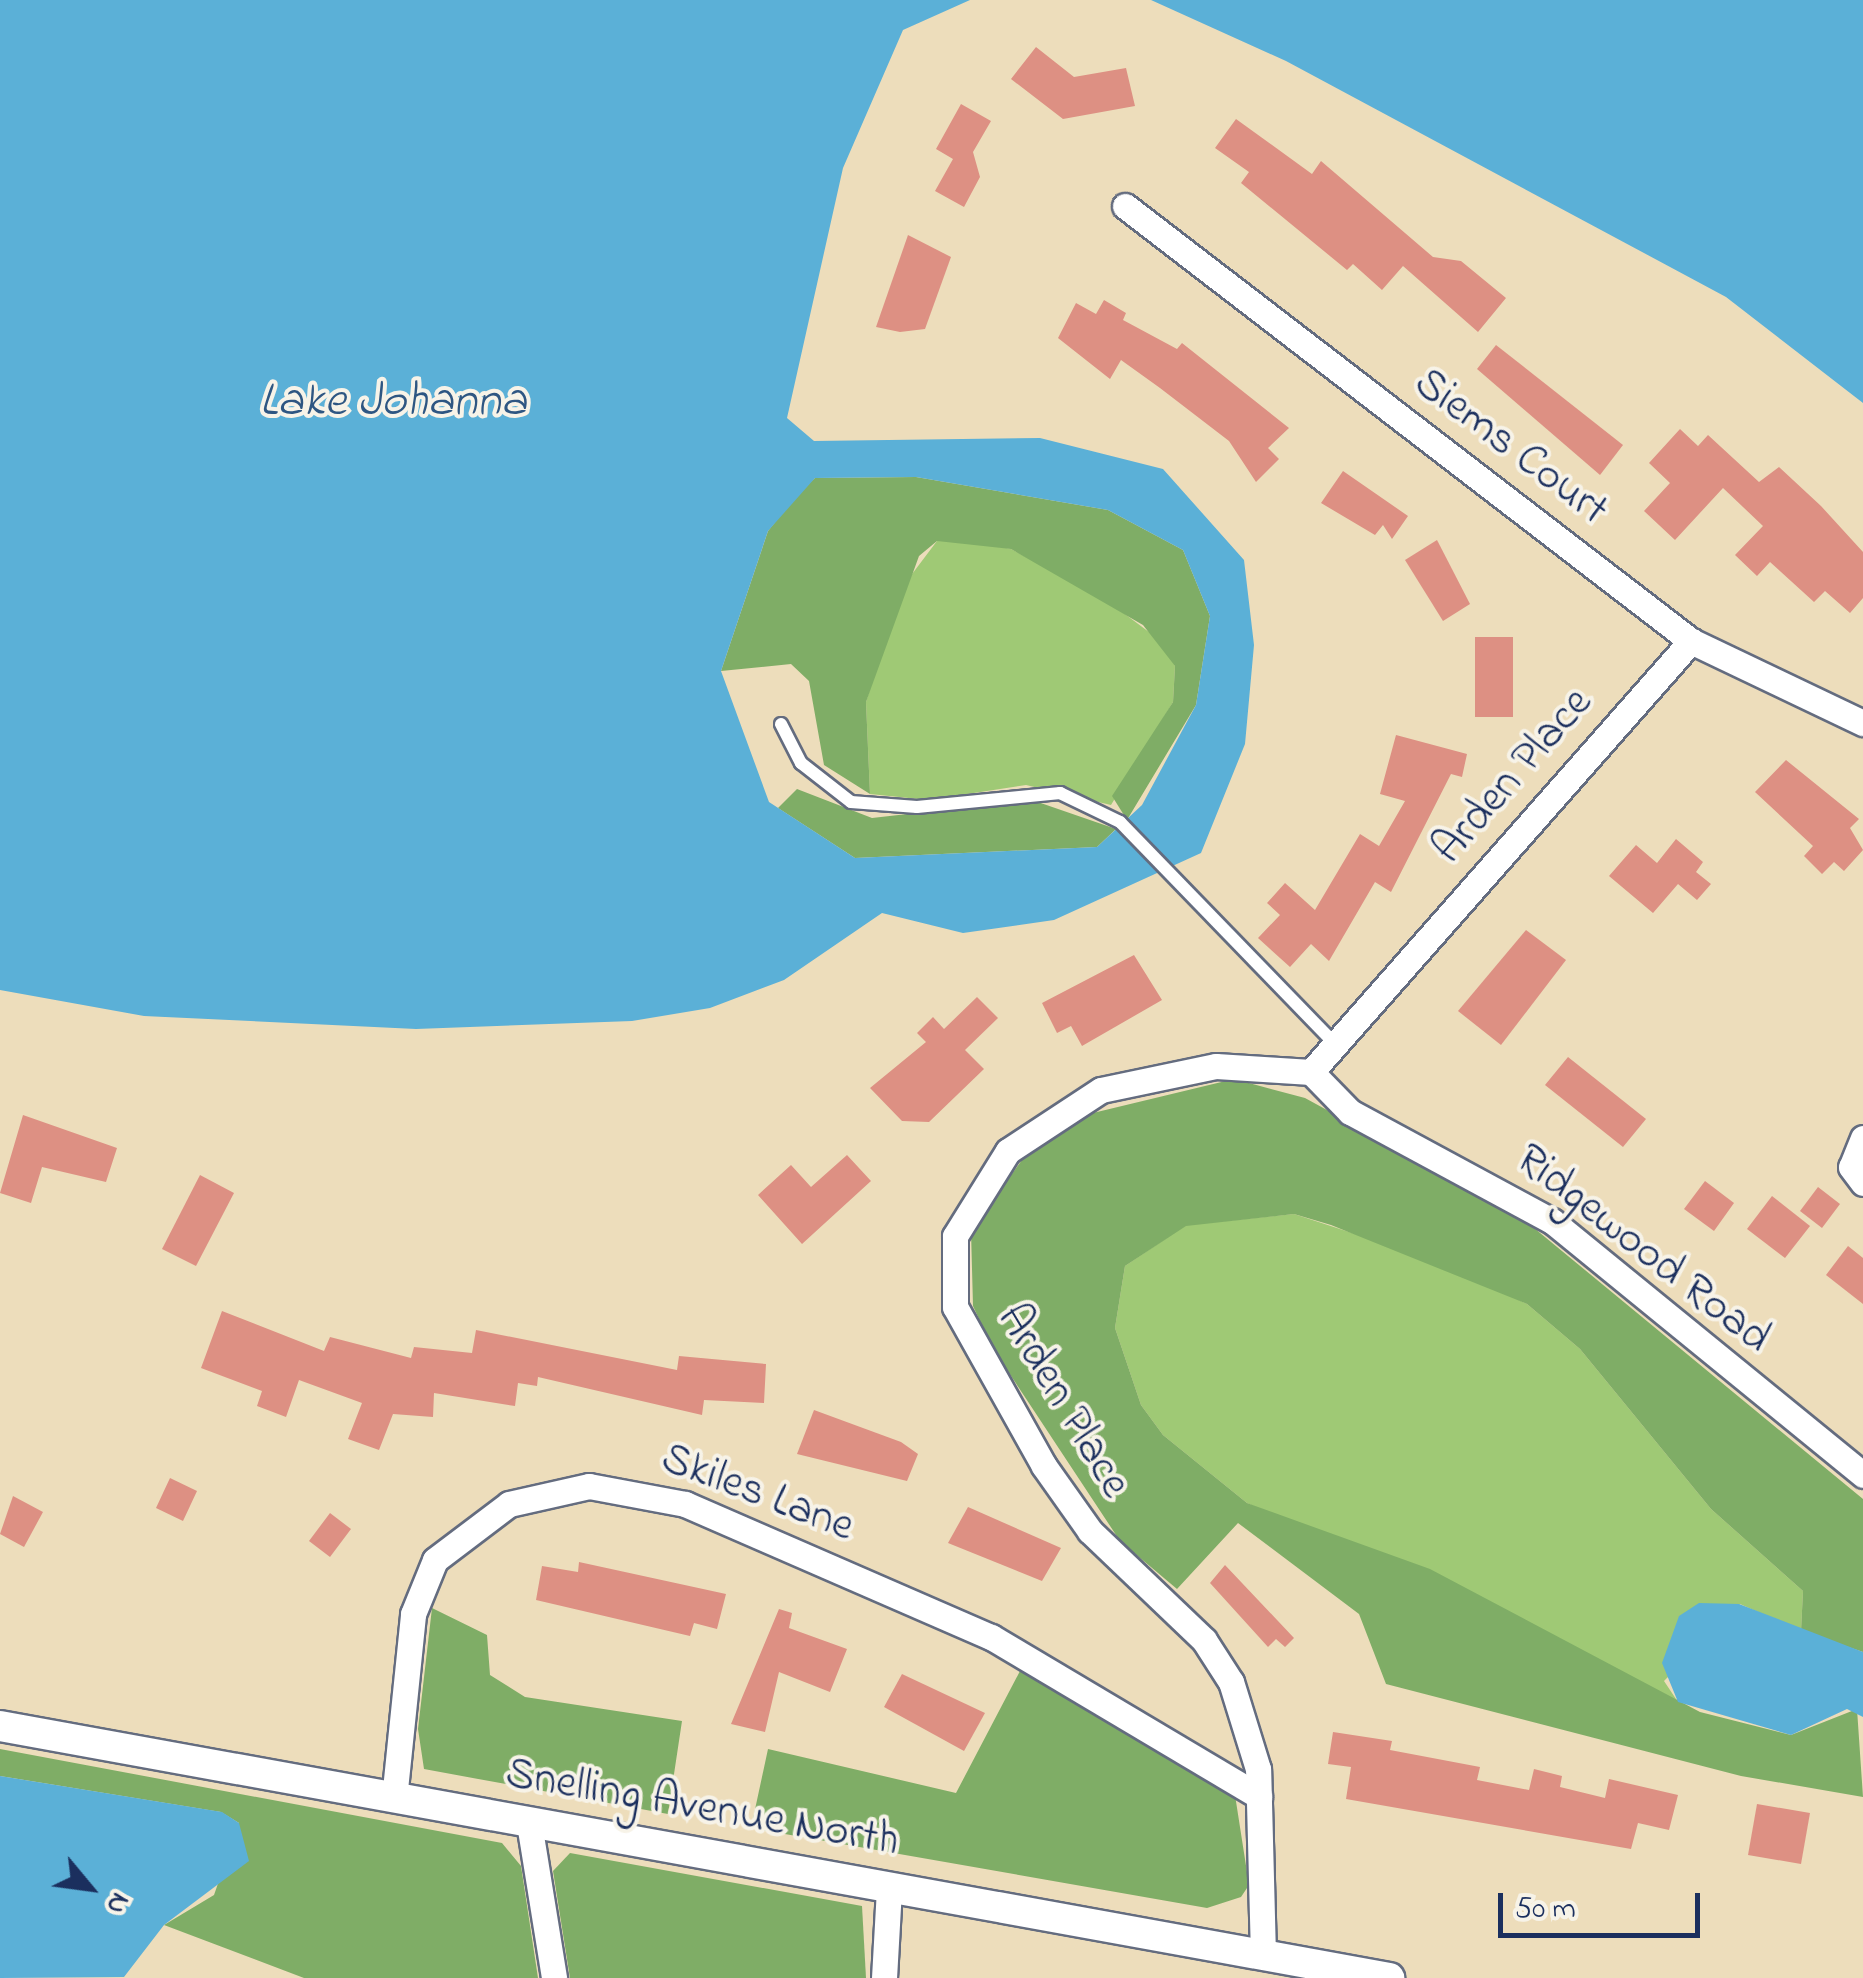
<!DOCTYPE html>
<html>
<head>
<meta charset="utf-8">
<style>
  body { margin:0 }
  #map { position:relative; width:1863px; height:1978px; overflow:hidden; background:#edddbb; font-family:"Indie Flower",sans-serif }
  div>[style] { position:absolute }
  .green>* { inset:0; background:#9fc975 }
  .forest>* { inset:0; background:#7fad66 }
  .water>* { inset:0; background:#5bb0d7 }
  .building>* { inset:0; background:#dd9083 }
  .roads { filter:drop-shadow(2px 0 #646c7f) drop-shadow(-2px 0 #646c7f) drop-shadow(0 2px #646c7f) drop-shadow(0 -2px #646c7f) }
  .service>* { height:12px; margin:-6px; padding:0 6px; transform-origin:6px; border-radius:6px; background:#fff }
  .minor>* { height:25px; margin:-12.5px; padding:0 12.5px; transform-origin:12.5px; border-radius:12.5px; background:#fff }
  .tertiary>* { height:30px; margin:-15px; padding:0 15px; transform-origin:15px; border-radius:15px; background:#fff }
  span { translate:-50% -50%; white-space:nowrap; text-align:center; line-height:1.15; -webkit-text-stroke:8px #f7f3e8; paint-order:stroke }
  .street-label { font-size:45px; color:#1b2f5e }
  .water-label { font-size:48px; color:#2e5682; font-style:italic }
  .north { position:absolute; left:40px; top:1838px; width:100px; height:100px; -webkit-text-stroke:8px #f7f3e8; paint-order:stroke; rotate:119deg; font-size:28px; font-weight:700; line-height:40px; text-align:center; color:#1b2f5e }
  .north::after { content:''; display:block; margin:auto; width:35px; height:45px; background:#1b2f5e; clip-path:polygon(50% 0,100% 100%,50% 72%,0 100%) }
  .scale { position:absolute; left:1498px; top:1893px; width:202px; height:45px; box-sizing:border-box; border:5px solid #1b2f5e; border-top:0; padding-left:12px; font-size:30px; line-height:35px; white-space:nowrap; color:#1b2f5e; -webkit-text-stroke:8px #f7f3e8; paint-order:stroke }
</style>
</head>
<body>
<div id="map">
  <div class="green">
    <i style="clip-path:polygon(963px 539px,1011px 549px,1102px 597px,1165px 644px,1175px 666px,1173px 702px,1111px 805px,1026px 785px,928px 800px,870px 794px,866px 702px,900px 590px,937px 541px)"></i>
    <i style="clip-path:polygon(1294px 1214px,1441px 1262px,1527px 1304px,1580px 1349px,1711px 1509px,1803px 1591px,1801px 1631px,1740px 1604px,1664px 1681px,1678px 1702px,1247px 1503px,1163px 1435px,1141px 1405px,1115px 1328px,1125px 1266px,1186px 1225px)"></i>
  </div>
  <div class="forest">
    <i style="clip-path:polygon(916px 477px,1108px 510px,1183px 550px,1210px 616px,1196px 705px,1127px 820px,1112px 796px,1173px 702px,1175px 666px,1143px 625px,1011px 549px,937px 541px,919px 556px,866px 702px,870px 794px,824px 765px,809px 681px,791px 664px,721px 671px,768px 531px,799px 492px,815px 478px)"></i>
    <i style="clip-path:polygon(797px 789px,872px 818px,1032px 800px,1116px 829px,1097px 847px,855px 858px,778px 808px)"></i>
    <i style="clip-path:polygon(1234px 1079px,1305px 1098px,1517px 1214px,1863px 1499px,1863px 1652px,1801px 1631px,1803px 1591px,1711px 1509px,1580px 1349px,1527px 1304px,1331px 1225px,1294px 1214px,1186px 1226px,1125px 1266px,1115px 1328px,1141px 1405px,1163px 1435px,1247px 1503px,1430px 1569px,1700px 1712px,1791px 1735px,1857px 1709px,1863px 1797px,1741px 1776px,1386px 1684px,1359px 1614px,1238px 1523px,1177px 1589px,1120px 1541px,992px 1347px,973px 1306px,971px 1231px,1027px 1153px,1068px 1119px)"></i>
    <i style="clip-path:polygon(432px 1608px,487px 1635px,490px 1675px,525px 1697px,682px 1721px,668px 1814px,424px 1769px,418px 1729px)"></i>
    <i style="clip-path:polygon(1020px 1671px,1235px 1795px,1249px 1885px,1241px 1897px,1207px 1908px,751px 1828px,768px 1749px,956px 1793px)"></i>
    <i style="clip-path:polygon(0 1749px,502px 1843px,521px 1866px,538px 1978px,304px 1978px,164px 1925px,214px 1895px,239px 1823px,221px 1812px,0 1776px)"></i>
    <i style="clip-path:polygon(570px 1853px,862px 1906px,866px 1978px,570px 1978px,553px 1871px)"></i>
  </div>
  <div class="water">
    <i style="clip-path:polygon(evenodd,0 0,970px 0,903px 30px,843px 168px,787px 418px,814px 441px,1040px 438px,1163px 469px,1244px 560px,1254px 645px,1245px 744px,1201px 853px,1054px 920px,963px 933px,882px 913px,784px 980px,710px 1008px,632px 1021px,416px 1029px,144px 1016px,0 990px,0 0,916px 477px,1108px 510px,1183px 550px,1210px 616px,1196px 705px,1142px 805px,1097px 847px,855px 858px,769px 802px,721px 671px,768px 531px,815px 478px,916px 477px)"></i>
    <i style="clip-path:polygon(1151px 0,1863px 0,1863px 403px,1726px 297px,1286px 61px)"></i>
    <i style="clip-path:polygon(1699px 1603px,1739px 1604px,1863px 1652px,1863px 1717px,1847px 1709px,1791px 1735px,1678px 1702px,1662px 1663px,1679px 1616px)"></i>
    <i style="clip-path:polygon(0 1776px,222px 1812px,239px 1823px,249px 1861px,164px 1925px,124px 1977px,0 1978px)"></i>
  </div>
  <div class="building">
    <i style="clip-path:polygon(1036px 47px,1074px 77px,1126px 68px,1135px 106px,1063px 119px,1011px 79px)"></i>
    <i style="clip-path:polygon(961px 104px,991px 121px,973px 152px,980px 177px,964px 207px,935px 191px,953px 159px,936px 149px)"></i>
    <i style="clip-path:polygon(1236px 119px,1312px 174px,1321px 161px,1433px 257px,1461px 261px,1506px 298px,1478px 332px,1403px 266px,1382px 290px,1353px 264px,1347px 270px,1241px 183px,1249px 172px,1215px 148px)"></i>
    <i style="clip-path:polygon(908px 235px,951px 257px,925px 329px,900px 332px,876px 327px)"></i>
    <i style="clip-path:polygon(1104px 300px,1126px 313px,1123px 320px,1177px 349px,1182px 343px,1289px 428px,1268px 448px,1279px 459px,1256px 482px,1229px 441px,1160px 388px,1121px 360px,1110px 379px,1058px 338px,1076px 303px,1096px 314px)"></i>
    <i style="clip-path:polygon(1496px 345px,1623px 445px,1600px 475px,1477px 369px)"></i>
    <i style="clip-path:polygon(1680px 429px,1698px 446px,1708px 435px,1759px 482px,1779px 467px,1821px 506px,1863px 552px,1863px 598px,1850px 613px,1825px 591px,1814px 602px,1770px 562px,1757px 576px,1735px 555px,1763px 526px,1723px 488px,1675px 540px,1644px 511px,1670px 483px,1649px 463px)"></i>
    <i style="clip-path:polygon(1343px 471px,1408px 516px,1392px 539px,1383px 525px,1375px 535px,1321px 503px)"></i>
    <i style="clip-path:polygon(1437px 540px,1470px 604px,1443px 621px,1405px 560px)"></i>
    <i style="clip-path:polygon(1475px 637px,1513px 637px,1513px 717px,1475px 717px)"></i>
    <i style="clip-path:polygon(1396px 735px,1467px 754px,1462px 777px,1451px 774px,1391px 892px,1375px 882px,1329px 961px,1311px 944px,1290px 967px,1258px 938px,1280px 915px,1267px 903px,1285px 883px,1315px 910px,1360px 834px,1379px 846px,1405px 801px,1380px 794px)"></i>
    <i style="clip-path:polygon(1786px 760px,1859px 819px,1850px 828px,1863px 850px,1844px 871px,1834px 862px,1822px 874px,1804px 856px,1813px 846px,1755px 792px)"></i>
    <i style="clip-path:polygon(1676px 839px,1703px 862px,1696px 872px,1711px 884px,1697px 900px,1678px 884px,1653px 913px,1609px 876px,1636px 845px,1657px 863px)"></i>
    <i style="clip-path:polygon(1526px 930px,1566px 960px,1501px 1045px,1458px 1011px)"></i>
    <i style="clip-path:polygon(1134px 955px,1162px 1000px,1082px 1046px,1071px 1026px,1057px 1033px,1042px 1003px)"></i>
    <i style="clip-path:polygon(977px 997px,998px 1018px,965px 1050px,984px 1069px,929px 1122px,902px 1121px,870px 1088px,926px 1042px,917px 1033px,933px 1017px,944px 1029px)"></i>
    <i style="clip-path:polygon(1568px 1057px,1646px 1119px,1623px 1147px,1545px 1085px)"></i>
    <i style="clip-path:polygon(23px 1115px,117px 1148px,106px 1182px,42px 1167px,31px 1203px,0 1193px)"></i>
    <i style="clip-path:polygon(847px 1155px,871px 1181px,802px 1244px,758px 1195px,791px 1165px,811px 1187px)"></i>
    <i style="clip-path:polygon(200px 1175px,234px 1193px,196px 1266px,162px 1249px)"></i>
    <i style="clip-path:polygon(1705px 1181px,1734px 1203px,1714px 1231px,1684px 1209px)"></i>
    <i style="clip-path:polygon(1818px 1187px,1840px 1204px,1822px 1228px,1800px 1211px)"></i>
    <i style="clip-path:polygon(1772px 1196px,1810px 1226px,1785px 1258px,1747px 1229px)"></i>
    <i style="clip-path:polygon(1848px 1246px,1863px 1258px,1863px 1304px,1826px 1275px)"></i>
    <i style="clip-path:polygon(222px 1311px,324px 1351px,330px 1337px,411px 1358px,414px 1347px,472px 1353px,476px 1330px,677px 1370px,679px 1356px,766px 1364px,764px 1403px,704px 1400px,702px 1415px,538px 1377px,537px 1386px,518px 1383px,515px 1406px,434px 1393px,433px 1417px,393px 1414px,379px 1450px,348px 1439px,362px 1403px,299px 1380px,286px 1417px,257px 1406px,262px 1391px,201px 1368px)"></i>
    <i style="clip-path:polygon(814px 1410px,901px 1442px,918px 1454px,907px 1481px,797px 1454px)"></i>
    <i style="clip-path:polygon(170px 1478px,197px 1491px,183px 1521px,156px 1508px)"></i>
    <i style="clip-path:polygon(13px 1496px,43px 1512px,24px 1547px,0 1534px)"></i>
    <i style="clip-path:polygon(968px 1507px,1061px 1548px,1042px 1581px,948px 1543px)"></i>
    <i style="clip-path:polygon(330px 1513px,351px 1529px,330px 1557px,309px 1541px)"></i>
    <i style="clip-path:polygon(579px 1562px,726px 1594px,717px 1629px,694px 1623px,690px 1636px,536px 1600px,542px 1566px,578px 1572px)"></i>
    <i style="clip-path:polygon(1225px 1565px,1294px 1638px,1285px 1647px,1276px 1639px,1268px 1647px,1210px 1583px)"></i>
    <i style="clip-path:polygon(779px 1609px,792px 1613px,789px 1628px,847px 1649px,830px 1692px,779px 1672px,765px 1732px,731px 1724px)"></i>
    <i style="clip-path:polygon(902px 1674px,985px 1713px,964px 1751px,884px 1707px)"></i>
    <i style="clip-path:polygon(1333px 1732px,1392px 1741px,1390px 1750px,1480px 1767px,1477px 1780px,1529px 1790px,1534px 1769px,1562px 1776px,1560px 1787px,1605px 1798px,1609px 1779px,1678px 1795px,1669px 1830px,1638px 1823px,1631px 1849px,1346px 1799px,1351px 1767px,1328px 1764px)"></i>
    <i style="clip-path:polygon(1757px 1804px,1810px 1813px,1801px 1864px,1748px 1855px)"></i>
  </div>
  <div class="roads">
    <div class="service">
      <i style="left:781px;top:724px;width:44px;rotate:62.9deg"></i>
      <i style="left:801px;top:763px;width:63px;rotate:38deg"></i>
      <i style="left:851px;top:802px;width:66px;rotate:4.3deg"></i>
      <i style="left:917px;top:807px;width:144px;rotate:-5.6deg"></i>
      <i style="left:1060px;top:793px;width:67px;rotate:25.8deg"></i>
      <i style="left:1120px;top:822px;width:309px;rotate:45.9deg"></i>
    </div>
    <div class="minor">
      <i style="left:1125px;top:206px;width:714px;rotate:37.54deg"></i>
      <i style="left:1691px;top:641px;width:191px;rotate:25.5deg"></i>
      <i style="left:1311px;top:1072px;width:56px;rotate:45.7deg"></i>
      <i style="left:1350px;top:1112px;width:230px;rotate:28.4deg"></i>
      <i style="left:1552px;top:1221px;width:402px;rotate:39.2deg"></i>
      <i style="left:1863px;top:1138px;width:31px;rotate:112deg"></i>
      <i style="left:1851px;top:1167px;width:20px;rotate:53deg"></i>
      <i style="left:394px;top:1799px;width:186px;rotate:-84.1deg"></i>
      <i style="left:413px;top:1614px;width:58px;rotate:-67.8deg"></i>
      <i style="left:435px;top:1560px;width:93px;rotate:-37.1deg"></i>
      <i style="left:509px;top:1504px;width:82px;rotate:-12.7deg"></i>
      <i style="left:589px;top:1486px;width:98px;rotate:10.6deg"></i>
      <i style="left:685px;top:1504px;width:334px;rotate:23.5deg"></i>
      <i style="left:991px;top:1637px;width:312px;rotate:30.7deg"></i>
      <i style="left:529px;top:1823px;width:157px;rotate:80.8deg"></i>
      <i style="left:1263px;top:1955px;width:186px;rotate:-91.5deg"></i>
      <i style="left:1258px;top:1769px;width:91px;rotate:-107.2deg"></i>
      <i style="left:1231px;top:1682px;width:50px;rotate:-122.7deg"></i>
      <i style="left:1204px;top:1640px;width:158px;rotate:-136.3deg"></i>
      <i style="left:1090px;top:1531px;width:80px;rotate:-125.3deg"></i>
      <i style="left:1044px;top:1466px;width:182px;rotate:-119.2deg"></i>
      <i style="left:955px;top:1307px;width:71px;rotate:-90deg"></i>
      <i style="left:955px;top:1236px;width:100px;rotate:-58.1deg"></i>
      <i style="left:1008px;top:1151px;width:111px;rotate:-33.3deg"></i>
      <i style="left:1101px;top:1090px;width:117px;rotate:-11.8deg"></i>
      <i style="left:1216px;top:1066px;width:95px;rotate:3.6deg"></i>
      <i style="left:1311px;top:1072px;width:575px;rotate:-48.6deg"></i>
      <i style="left:884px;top:1978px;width:89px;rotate:-86.8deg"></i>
    </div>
    <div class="tertiary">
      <i style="left:0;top:1726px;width:1412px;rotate:10.28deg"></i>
    </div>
  </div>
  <div class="street-label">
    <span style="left:1510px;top:448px;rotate:37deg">Siems Court</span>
    <span style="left:1514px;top:777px;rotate:-49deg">Arden Place</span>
    <span style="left:1642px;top:1250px;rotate:38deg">Ridgewood Road</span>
    <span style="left:1062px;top:1402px;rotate:59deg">Arden Place</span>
    <span style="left:757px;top:1494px;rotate:21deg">Skiles Lane</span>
    <span style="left:702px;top:1809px;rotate:10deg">Snelling Avenue North</span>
  </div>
  <div class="water-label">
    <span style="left:393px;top:403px">Lake Johanna</span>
  </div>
  <div class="north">N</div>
  <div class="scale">50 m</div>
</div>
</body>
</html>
